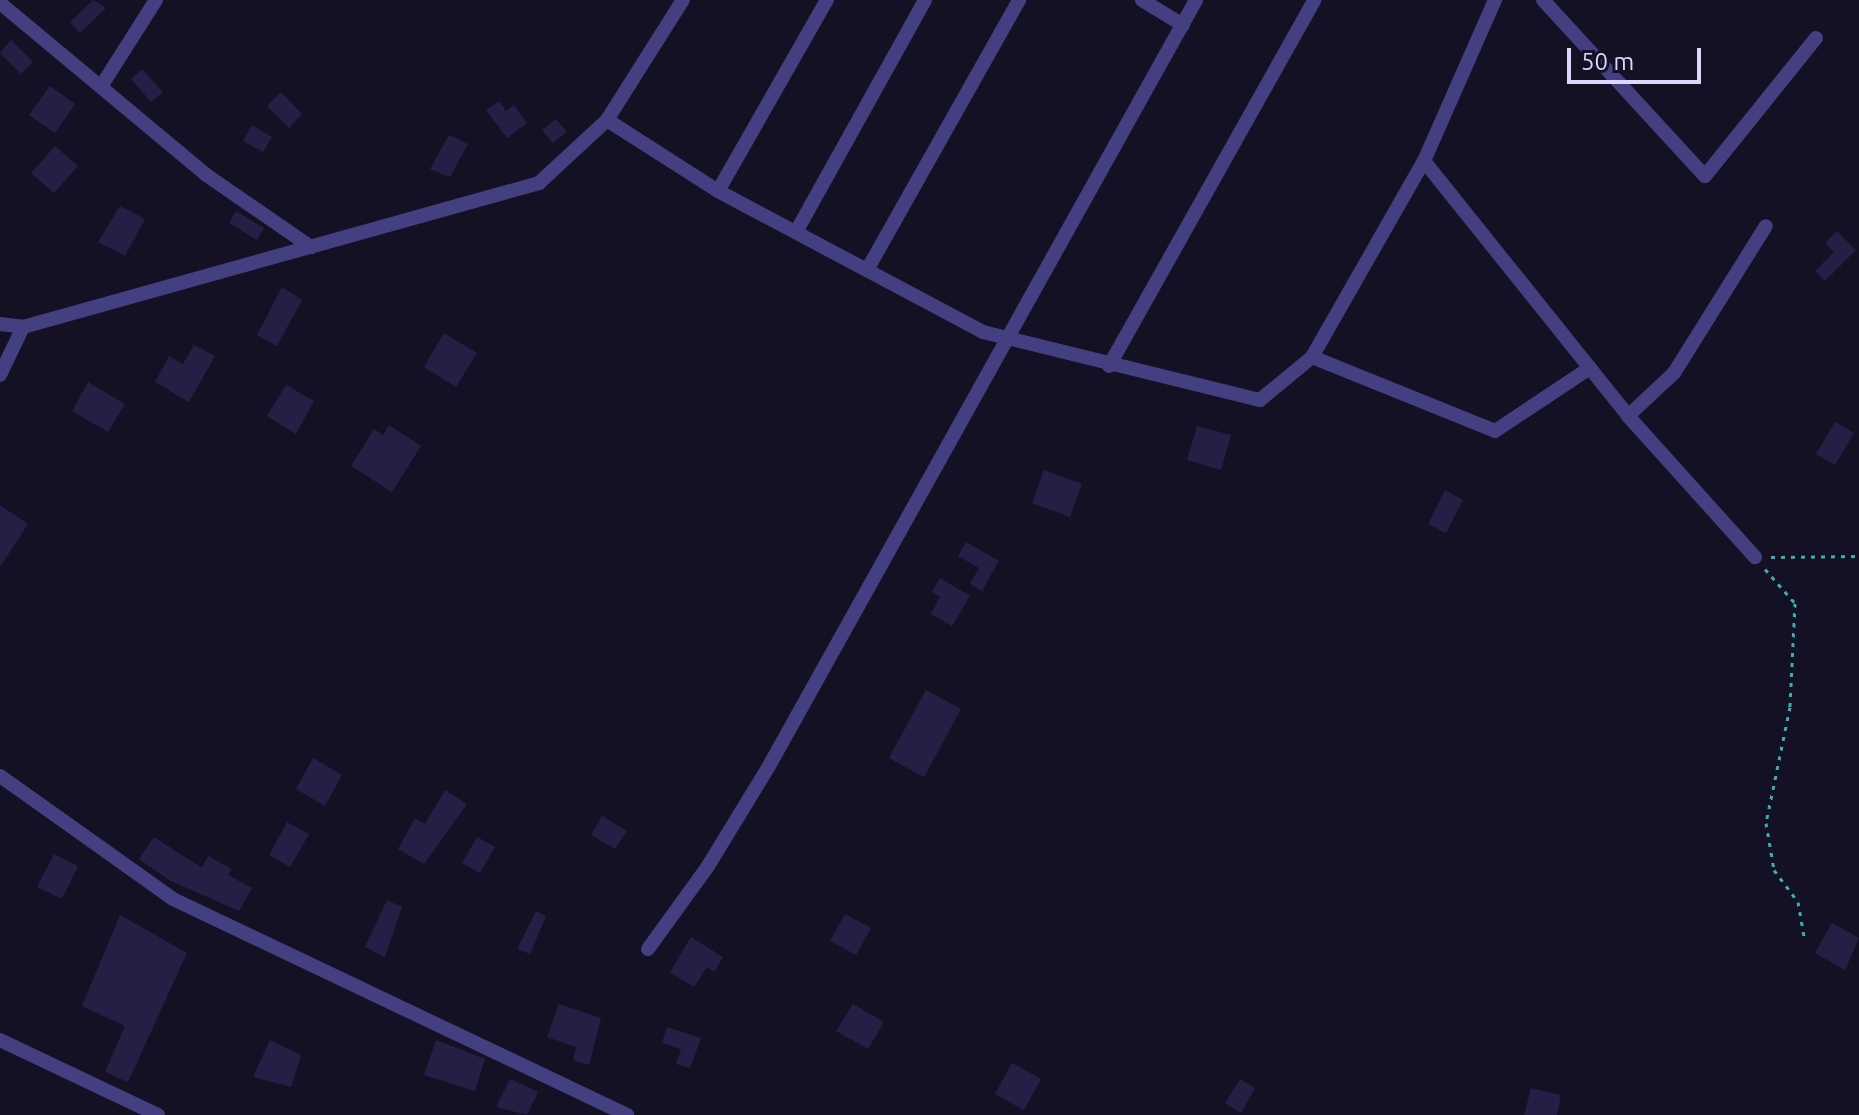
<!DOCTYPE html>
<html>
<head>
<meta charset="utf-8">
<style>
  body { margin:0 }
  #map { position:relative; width:1859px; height:1115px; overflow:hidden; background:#151125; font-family:Ubuntu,sans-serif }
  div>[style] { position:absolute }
  .building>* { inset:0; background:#271e45 }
  .path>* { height:3px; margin-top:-1.5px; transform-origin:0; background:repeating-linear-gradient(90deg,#37b0ae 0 4px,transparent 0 10px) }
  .street>* { height:14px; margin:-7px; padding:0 7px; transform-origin:7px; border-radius:7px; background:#443f81 }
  span { translate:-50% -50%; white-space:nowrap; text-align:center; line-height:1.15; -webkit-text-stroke:7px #151125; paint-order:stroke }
  .scale { position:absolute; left:1567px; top:48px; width:134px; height:36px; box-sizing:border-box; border:4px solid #ddd7fd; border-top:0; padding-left:10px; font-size:24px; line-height:28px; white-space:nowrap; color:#ddd7fd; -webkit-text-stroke:6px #151125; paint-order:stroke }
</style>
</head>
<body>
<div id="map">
  <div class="building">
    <i style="clip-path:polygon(93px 0,106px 8px,80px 33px,70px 22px)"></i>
    <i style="clip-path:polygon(11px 40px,33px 62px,21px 74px,0 53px)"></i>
    <i style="clip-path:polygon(142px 69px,163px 92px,151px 102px,131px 79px)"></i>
    <i style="clip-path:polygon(50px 86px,75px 104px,55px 133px,29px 115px)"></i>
    <i style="clip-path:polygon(281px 92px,302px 114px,289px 128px,267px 106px)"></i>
    <i style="clip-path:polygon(499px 101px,506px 111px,514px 105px,527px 123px,507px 138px,486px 110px)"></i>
    <i style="clip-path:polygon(556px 119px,567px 132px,553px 143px,542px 130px)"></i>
    <i style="clip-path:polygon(252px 125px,272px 137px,263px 152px,243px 141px)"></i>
    <i style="clip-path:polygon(449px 135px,468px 144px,450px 177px,430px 169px)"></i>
    <i style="clip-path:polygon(55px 146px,78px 166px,54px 193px,31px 173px)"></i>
    <i style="clip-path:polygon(120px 206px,145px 219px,125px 256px,98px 242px)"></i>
    <i style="clip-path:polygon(236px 211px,264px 228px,257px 240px,229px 223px)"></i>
    <i style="clip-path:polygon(1837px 231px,1856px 250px,1825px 281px,1815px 271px,1834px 252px,1825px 243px)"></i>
    <i style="clip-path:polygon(282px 287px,302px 300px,277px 346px,257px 335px)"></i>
    <i style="clip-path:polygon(444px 333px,477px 353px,456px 387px,424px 367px)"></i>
    <i style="clip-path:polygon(194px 345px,215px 356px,189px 402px,155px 382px,169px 356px,183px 364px)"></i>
    <i style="clip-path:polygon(88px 382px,125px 404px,108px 432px,72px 411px)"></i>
    <i style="clip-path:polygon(286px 385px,314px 401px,296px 434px,267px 416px)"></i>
    <i style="clip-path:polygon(1835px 422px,1854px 433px,1835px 465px,1816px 454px)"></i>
    <i style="clip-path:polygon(389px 425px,421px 446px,392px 492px,351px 466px,374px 429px,383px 435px)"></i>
    <i style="clip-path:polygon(1197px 426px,1231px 435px,1221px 470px,1187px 460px)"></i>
    <i style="clip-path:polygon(1044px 470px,1082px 484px,1070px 517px,1032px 503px)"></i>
    <i style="clip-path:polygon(1445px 490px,1463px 500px,1446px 533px,1428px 524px)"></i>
    <i style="clip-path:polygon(0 505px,28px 524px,0 567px)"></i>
    <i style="clip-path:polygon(966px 542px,999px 561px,982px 591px,970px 584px,979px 568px,958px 556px)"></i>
    <i style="clip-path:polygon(940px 578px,970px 596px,952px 626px,931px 614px,940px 597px,932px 592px)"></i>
    <i style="clip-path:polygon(926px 690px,961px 709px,924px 777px,889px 758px)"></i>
    <i style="clip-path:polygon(313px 758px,342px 775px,325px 806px,296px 789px)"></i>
    <i style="clip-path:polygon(445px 790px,467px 804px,424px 864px,398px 849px,415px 818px,425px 824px)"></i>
    <i style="clip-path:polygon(602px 816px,627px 831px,615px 849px,591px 835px)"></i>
    <i style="clip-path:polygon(287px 822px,309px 834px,290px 867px,269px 855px)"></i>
    <i style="clip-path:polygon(154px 837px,202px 868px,208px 856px,232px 869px,228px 875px,252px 888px,239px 911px,169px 880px,139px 859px)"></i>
    <i style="clip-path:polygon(477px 837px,495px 847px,480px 873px,462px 863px)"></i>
    <i style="clip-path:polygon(54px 854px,78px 866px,62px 899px,37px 887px)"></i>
    <i style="clip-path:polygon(387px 900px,402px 907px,385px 957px,365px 947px)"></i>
    <i style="clip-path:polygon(536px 911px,546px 916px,530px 954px,517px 949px)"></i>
    <i style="clip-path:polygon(845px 914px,871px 928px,856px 955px,830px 941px)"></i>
    <i style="clip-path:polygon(120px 915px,187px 953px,128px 1082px,105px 1072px,125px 1026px,82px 1006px)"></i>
    <i style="clip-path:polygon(1832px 923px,1859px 938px,1845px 970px,1815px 953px)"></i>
    <i style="clip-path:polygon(691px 937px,723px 957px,714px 972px,707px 967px,694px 987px,670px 972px)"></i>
    <i style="clip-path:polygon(559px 1004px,601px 1018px,589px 1065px,573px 1060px,576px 1047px,547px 1037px)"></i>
    <i style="clip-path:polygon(853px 1004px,884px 1022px,868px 1049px,836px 1031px)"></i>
    <i style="clip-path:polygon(667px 1027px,701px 1038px,690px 1068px,676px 1064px,681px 1049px,662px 1043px)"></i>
    <i style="clip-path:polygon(270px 1040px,301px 1055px,291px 1087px,253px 1077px)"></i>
    <i style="clip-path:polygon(436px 1040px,485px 1059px,475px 1091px,424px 1075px)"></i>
    <i style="clip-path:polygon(1012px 1063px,1041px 1079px,1024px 1110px,995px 1094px)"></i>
    <i style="clip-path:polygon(510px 1079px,538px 1092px,527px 1115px,496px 1107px)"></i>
    <i style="clip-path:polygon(1240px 1079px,1255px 1088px,1241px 1113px,1225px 1103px)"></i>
    <i style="clip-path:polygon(1531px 1088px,1561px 1095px,1557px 1115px,1524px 1115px)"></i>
  </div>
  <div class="path">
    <i style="left:1771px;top:557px;width:88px;rotate:-0.7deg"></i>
    <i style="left:1765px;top:569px;width:45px;rotate:48.6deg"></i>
    <i style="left:1795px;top:603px;width:104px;rotate:92.8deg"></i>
    <i style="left:1790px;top:707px;width:118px;rotate:101.7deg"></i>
    <i style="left:1766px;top:823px;width:48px;rotate:80.3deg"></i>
    <i style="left:1774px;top:870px;width:40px;rotate:53deg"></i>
    <i style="left:1798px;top:902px;width:36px;rotate:80deg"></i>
  </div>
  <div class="street">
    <i style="left:1142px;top:0;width:48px;rotate:31.4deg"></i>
    <i style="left:1543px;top:0;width:239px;rotate:47.4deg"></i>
    <i style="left:1705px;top:176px;width:177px;rotate:-51.2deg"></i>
    <i style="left:0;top:3px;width:267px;rotate:39.8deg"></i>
    <i style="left:205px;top:174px;width:129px;rotate:34.6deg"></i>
    <i style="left:102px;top:85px;width:101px;rotate:-57.6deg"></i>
    <i style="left:607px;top:120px;width:132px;rotate:32.6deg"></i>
    <i style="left:718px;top:191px;width:300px;rotate:28deg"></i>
    <i style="left:983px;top:332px;width:285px;rotate:13.8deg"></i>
    <i style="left:1260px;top:400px;width:67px;rotate:-39.6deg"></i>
    <i style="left:1312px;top:357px;width:226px;rotate:-60.3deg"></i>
    <i style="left:1424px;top:161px;width:176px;rotate:-66.2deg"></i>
    <i style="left:1424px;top:161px;width:327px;rotate:51.3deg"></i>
    <i style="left:1628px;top:416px;width:190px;rotate:48deg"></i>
    <i style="left:718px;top:191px;width:220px;rotate:-60.3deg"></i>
    <i style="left:796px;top:232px;width:265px;rotate:-60.9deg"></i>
    <i style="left:867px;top:270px;width:310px;rotate:-60.6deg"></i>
    <i style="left:0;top:324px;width:23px;rotate:7deg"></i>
    <i style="left:23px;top:327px;width:536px;rotate:-15.59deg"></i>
    <i style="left:539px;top:183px;width:93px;rotate:-42.8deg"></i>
    <i style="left:607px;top:120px;width:142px;rotate:-57.7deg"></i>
    <i style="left:1312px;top:357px;width:197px;rotate:22deg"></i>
    <i style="left:1495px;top:431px;width:114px;rotate:-33.6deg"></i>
    <i style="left:1109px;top:366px;width:420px;rotate:-60.7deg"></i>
    <i style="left:0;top:375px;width:53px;rotate:-64.4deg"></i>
    <i style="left:1628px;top:416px;width:63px;rotate:-43.1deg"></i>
    <i style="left:1674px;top:373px;width:173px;rotate:-58deg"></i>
    <i style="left:0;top:776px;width:212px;rotate:35.4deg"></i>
    <i style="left:173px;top:899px;width:503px;rotate:25.44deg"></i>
    <i style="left:648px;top:949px;width:102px;rotate:-54.1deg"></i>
    <i style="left:708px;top:866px;width:117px;rotate:-58.6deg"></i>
    <i style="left:769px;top:766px;width:877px;rotate:-60.86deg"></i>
    <i style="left:0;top:1040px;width:175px;rotate:25.4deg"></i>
  </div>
  <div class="scale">50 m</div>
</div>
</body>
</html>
